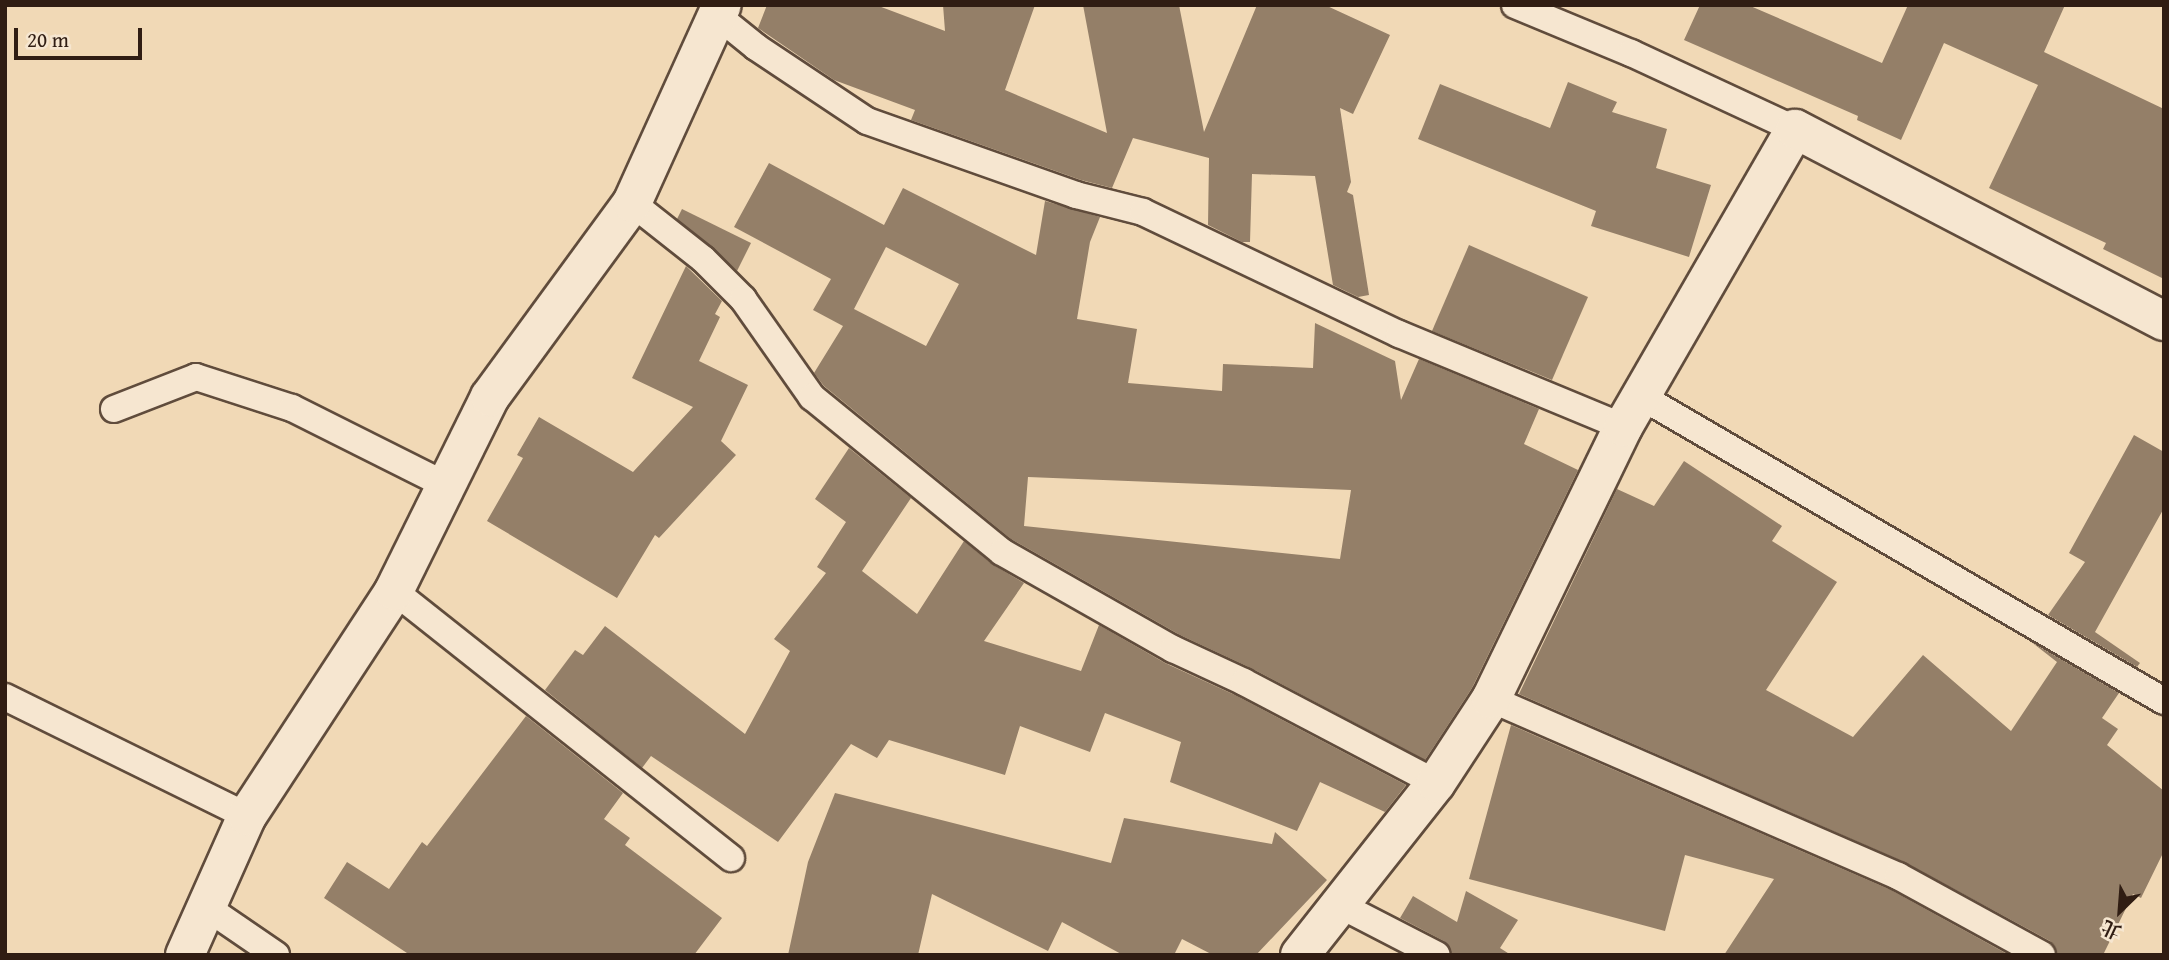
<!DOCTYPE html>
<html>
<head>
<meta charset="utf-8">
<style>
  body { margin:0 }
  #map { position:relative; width:2169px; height:960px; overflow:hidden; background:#f1d9b6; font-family:"Gentium Book Plus","Noto Serif TC",serif }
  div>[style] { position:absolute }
  .building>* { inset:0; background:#947f68 }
  .roads { filter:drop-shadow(2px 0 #604c3c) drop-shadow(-2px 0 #604c3c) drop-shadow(0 2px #604c3c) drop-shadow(0 -2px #604c3c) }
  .lane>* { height:26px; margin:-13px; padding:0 13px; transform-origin:13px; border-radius:13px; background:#f6e6d0 }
  .street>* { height:38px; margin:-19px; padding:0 19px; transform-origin:19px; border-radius:19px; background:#f6e6d0 }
  .secondary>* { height:38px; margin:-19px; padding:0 19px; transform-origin:19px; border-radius:19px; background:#f6e6d0 }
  span { translate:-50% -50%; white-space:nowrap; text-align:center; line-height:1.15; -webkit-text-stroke:6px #f6e6d0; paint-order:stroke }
  .frame { position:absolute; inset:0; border:7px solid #301d13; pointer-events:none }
  .north { position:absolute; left:2085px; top:876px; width:70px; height:70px; -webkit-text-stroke:5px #f6e6d0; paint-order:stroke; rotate:205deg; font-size:19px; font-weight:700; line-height:28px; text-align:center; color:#301d13 }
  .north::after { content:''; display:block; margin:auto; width:24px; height:32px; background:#301d13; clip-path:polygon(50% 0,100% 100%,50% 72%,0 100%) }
  .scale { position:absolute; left:14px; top:28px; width:128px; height:32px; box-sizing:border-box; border:4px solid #301d13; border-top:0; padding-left:9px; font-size:21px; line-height:24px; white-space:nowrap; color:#301d13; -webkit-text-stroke:5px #f6e6d0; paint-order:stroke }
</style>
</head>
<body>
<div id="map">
  <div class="building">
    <i style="clip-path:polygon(767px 5px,876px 5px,945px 31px,943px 5px,1035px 5px,1005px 90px,1107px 133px,1083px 5px,1179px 5px,1204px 132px,1257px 5px,1325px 5px,1390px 35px,1353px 114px,1340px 108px,1351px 182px,1347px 192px,1353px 195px,1369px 295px,1358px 297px,1333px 285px,1315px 176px,1252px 174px,1250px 242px,1242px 242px,1208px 225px,1209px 158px,1133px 138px,1112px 188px,1081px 180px,911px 120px,915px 110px,834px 80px,758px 28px)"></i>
    <i style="clip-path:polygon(1700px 5px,1748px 5px,1882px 63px,1908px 5px,2065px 5px,2044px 52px,2164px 109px,2164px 279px,2103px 249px,2106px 243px,1989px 188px,2038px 85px,1944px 43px,1901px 140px,1857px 120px,1858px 116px,1684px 40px)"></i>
    <i style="clip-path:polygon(1568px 82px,1617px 102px,1612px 112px,1667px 129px,1656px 168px,1711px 185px,1689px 257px,1591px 226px,1596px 211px,1418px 139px,1440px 84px,1550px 128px)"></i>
    <i style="clip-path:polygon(evenodd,769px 163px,884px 225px,903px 188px,1036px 255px,1045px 201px,1100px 217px,1090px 242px,1077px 319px,1137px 329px,1128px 383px,1222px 391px,1223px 364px,1313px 368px,1315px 323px,1395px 361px,1401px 400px,1419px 359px,1539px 409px,1524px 444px,1578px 470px,1472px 688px,1425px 760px,1251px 668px,1180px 635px,1011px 539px,824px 386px,814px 373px,843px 326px,813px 310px,831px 279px,734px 227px,769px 163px,886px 247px,959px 284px,926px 346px,854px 309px,886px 247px,769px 163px,1028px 477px,1351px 490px,1340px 559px,1024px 526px,1028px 477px)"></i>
    <i style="clip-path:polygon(682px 209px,751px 243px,737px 271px,677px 219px)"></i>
    <i style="clip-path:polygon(1469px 245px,1588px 297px,1552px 380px,1432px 331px)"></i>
    <i style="clip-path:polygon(686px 266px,722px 301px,715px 314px,720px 317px,699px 361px,748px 385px,721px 441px,736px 455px,659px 538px,655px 535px,617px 598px,487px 521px,523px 458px,517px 455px,539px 417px,633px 472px,693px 407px,632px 378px)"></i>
    <i style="clip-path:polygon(2134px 435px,2164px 452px,2164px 508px,2095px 632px,2140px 663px,2137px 667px,2048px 615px,2085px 562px,2069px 553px)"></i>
    <i style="clip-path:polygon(849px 448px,911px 498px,862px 571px,917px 614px,964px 541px,992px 564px,1024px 583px,984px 641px,1081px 671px,1099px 625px,1165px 663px,1237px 696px,1406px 785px,1385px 812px,1320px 782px,1297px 831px,1170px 782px,1181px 742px,1105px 713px,1090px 752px,1020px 726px,1005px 775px,889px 740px,877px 758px,851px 744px,778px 842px,651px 756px,642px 768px,545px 690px,575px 650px,583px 655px,605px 626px,745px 734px,790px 651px,774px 639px,826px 573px,817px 567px,846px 522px,815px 499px)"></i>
    <i style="clip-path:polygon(1684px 461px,1782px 526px,1772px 541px,1837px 582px,1766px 690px,1853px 737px,1923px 655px,2011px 731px,2057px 662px,2030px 641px,2119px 693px,2102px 718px,2118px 729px,2107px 745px,2164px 791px,2164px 851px,2141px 898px,2133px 894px,2103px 955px,2058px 955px,2050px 941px,1904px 862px,1519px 694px,1617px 489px,1654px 506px)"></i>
    <i style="clip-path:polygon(526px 716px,623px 793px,604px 819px,630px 838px,625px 845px,722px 918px,694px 955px,410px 955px,324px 898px,347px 862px,389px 889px,422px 842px,427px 846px)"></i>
    <i style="clip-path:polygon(1511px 725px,1891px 890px,2009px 955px,1724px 955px,1774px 879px,1685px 855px,1665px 931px,1469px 879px)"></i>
    <i style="clip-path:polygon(835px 793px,1111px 863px,1124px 818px,1272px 844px,1275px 832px,1327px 880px,1256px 955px,1213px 955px,1182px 939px,1174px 955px,1123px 955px,1062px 922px,1048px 951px,932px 894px,918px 955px,788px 955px,808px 862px)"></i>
    <i style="clip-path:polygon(1466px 891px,1518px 920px,1500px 948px,1511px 955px,1453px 955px,1444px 941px,1400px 918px,1413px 896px,1457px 922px)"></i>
  </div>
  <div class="roads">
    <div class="lane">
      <i style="left:1515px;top:5px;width:126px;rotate:22.5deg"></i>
      <i style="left:1631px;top:53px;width:181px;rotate:24.9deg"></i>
      <i style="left:719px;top:17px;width:48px;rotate:39deg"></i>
      <i style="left:756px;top:47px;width:133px;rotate:33.7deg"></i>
      <i style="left:867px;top:121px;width:222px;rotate:19.5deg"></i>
      <i style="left:1076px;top:195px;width:69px;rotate:14.2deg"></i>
      <i style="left:1143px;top:212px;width:284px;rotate:25.5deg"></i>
      <i style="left:1399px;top:334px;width:243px;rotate:22.5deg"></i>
      <i style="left:632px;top:203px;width:90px;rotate:38.3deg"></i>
      <i style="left:703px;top:259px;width:57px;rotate:45deg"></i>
      <i style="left:743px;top:299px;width:120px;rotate:54.9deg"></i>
      <i style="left:812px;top:397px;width:245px;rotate:39.2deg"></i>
      <i style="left:1002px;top:552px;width:197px;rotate:29.6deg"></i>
      <i style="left:1173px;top:649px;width:78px;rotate:24.9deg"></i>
      <i style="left:1244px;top:682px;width:217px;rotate:27.7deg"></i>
      <i style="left:1642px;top:397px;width:604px;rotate:30.22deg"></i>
      <i style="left:114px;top:409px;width:88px;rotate:-21.3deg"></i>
      <i style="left:196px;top:377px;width:101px;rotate:17.9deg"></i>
      <i style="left:292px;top:408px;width:172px;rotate:26.6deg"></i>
      <i style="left:394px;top:591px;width:430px;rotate:38.4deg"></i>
      <i style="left:5px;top:697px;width:270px;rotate:26.2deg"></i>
      <i style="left:1491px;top:699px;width:444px;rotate:23.5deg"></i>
      <i style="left:1898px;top:876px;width:164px;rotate:28.7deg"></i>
      <i style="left:1338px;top:904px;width:111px;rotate:27.3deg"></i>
      <i style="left:206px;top:907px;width:85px;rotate:34.4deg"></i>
    </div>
    <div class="street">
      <i style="left:1300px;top:955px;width:219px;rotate:-51.7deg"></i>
      <i style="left:1436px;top:783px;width:100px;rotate:-56.8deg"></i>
      <i style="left:1491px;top:699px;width:302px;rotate:-64.1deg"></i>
      <i style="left:1623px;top:427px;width:344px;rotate:-60deg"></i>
      <i style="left:1795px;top:129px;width:416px;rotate:27.5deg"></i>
    </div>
    <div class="secondary">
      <i style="left:185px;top:955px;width:152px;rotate:-66deg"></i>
      <i style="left:247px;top:816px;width:269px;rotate:-56.8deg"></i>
      <i style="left:394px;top:591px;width:216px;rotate:-63.7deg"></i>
      <i style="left:490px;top:397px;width:240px;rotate:-53.8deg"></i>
      <i style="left:632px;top:203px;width:217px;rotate:-65.6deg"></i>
    </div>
  </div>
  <div class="frame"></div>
  <div class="north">北</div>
  <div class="scale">20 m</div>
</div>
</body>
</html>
